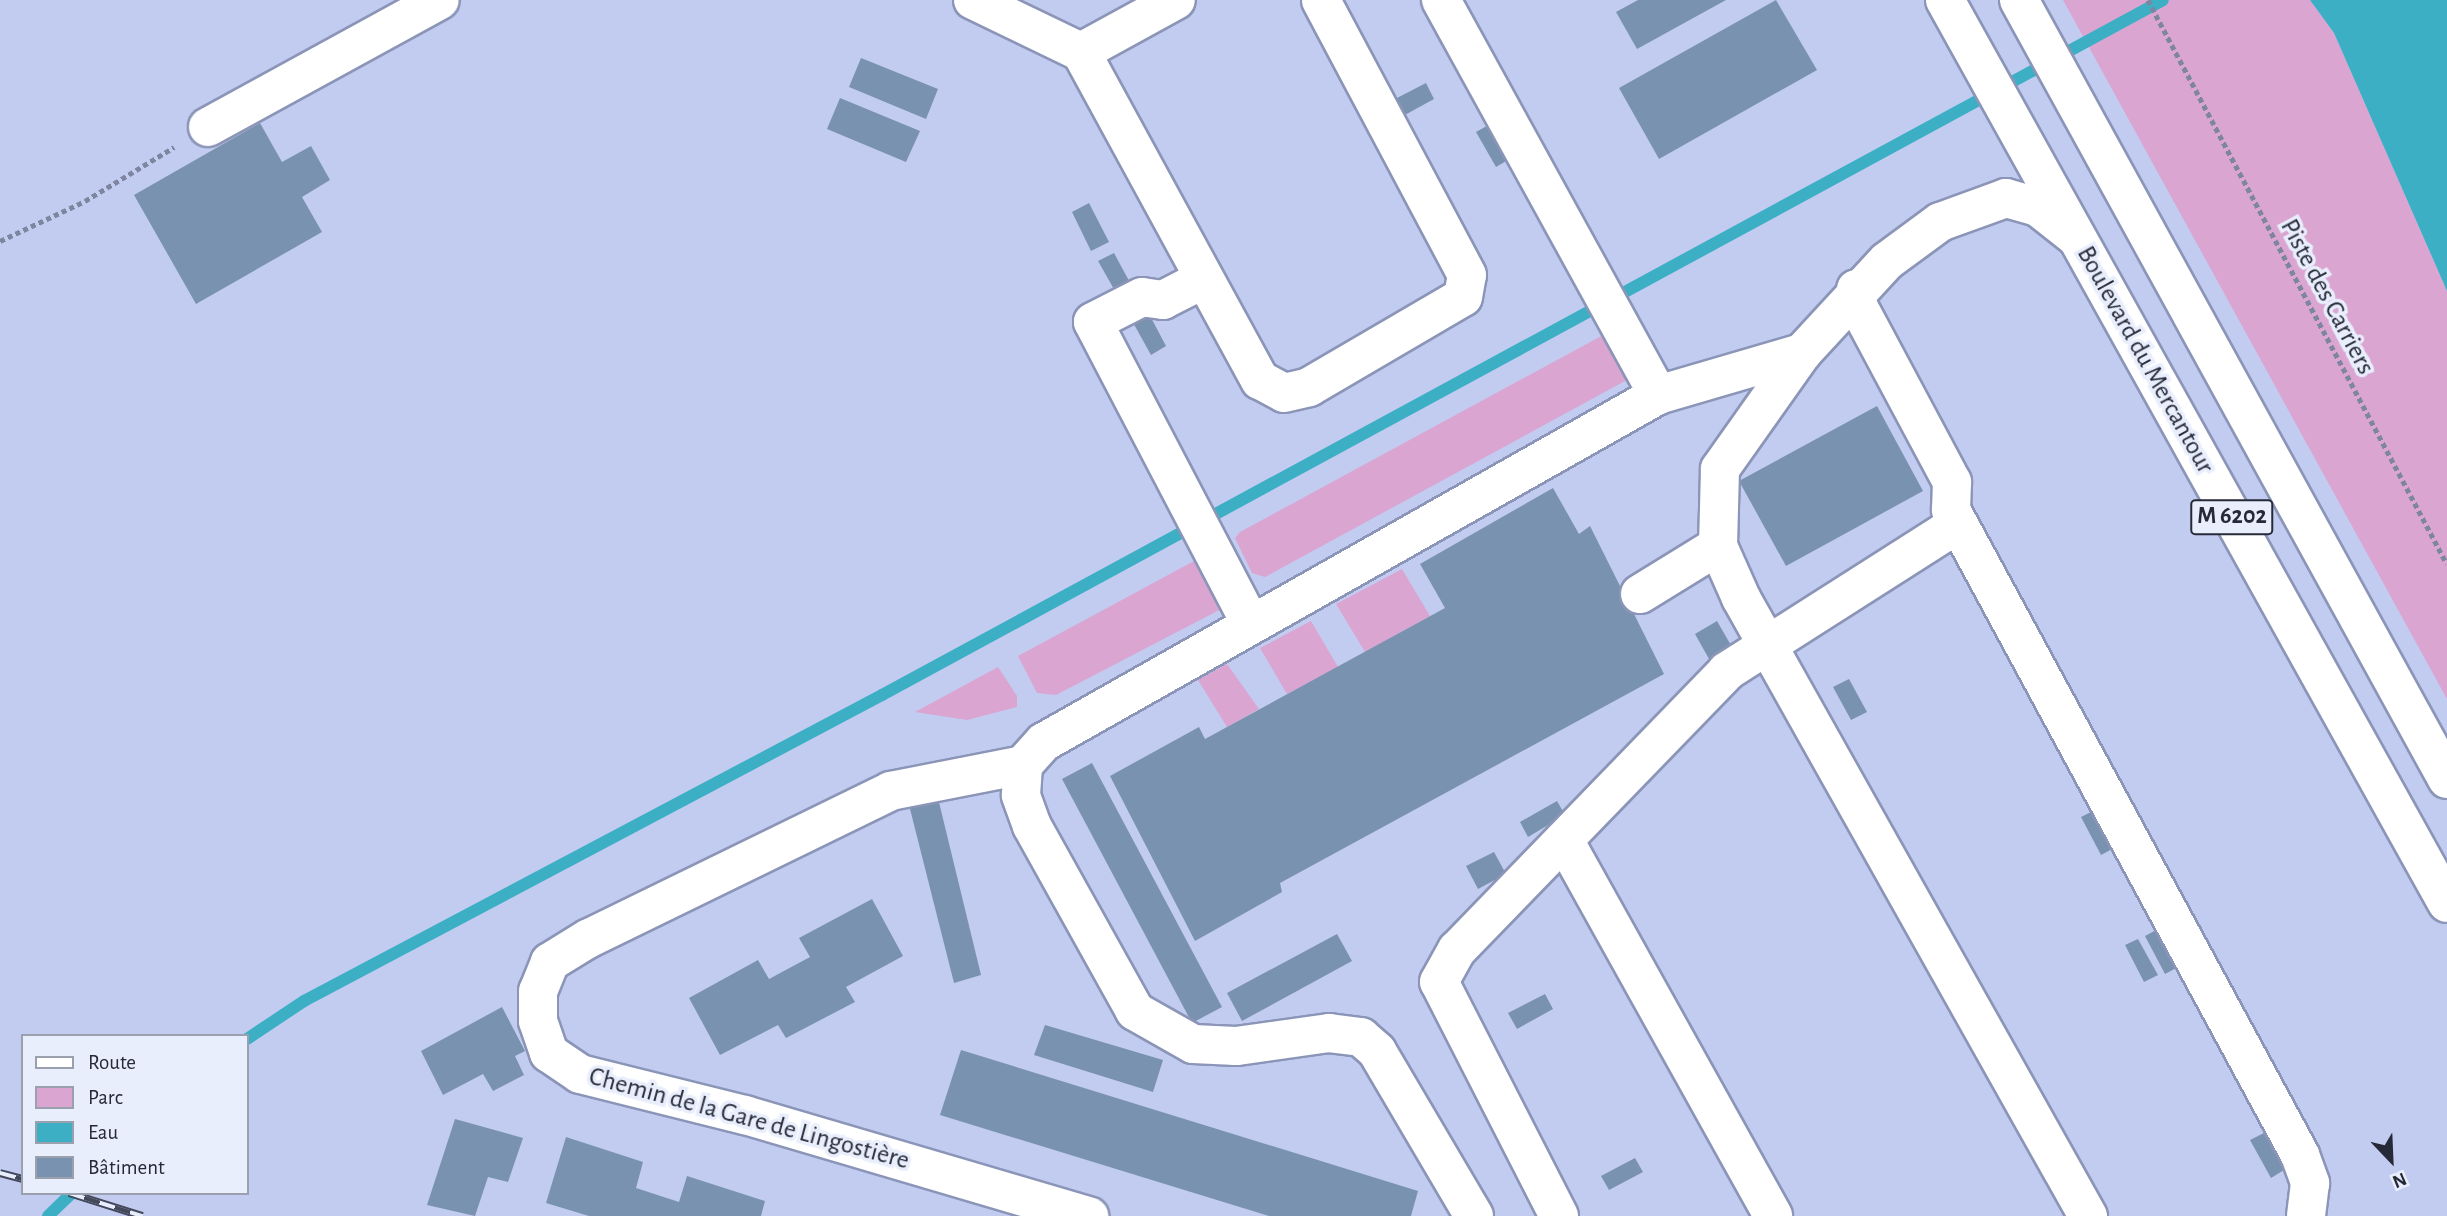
<!DOCTYPE html>
<html>
<head>
<meta charset="utf-8">
<style>
  body { margin:0 }
  #map { position:relative; width:2447px; height:1216px; overflow:hidden; background:#c2ccf1; font-family:"Alegreya Sans",sans-serif }
  div>[style] { position:absolute }
  .green>* { inset:0; background:#daa5d1 }
  .water>* { inset:0; background:#3dafc4 }
  .stream>* { height:12px; margin:-6px; padding:0 6px; transform-origin:6px; border-radius:6px; background:#3dafc4 }
  .building>* { inset:0; background:#7992af }
  .path>* { height:4.5px; margin-top:-2.25px; transform-origin:0; background:repeating-linear-gradient(90deg,#7d859f 0 5px,transparent 0 8.5px) }
  .roads { filter:drop-shadow(2px 0 #8b95b7) drop-shadow(-2px 0 #8b95b7) drop-shadow(0 2px #8b95b7) drop-shadow(0 -2px #8b95b7) }
  .minor>* { height:38px; margin:-19px; padding:0 19px; transform-origin:19px; border-radius:19px; background:#fff }
  .major>* { height:38px; margin:-19px; padding:0 19px; transform-origin:19px; border-radius:19px; background:#fff }
  .rail>* { height:8px; margin-top:-4px; transform-origin:0; background:repeating-linear-gradient(90deg,#e9eefd 0 16px,#43495b 0 32px); box-sizing:border-box; border-block:2px solid #43495b }
  span { translate:-50% -50%; white-space:nowrap; text-align:center; line-height:1.15; -webkit-text-stroke:7px #e9eefd; paint-order:stroke }
  .shield-label span { padding:2px 5px; background:#e9eefd; border:2px solid; border-radius:5px; -webkit-text-stroke-width:0 }
  .shield-label { font-size:24px; color:#262a38; font-weight:700 }
  .street-label { font-size:26px; color:#262a38 }
  .legend { position:absolute; left:21px; top:1034px; width:228px; height:161px; box-sizing:border-box; background:#e9eefd; border:2px solid #9ba0ae; margin:0; padding:9px 12px; list-style:none; font-size:21px; color:#262a38 }
  .legend li { display:flex; align-items:center; gap:14px; height:35px }
  .legend b { width:35px; border:2px solid #9ba0ae }
  .north { position:absolute; left:2356px; top:1125px; width:70px; height:70px; -webkit-text-stroke:5px #e9eefd; paint-order:stroke; rotate:157deg; font-size:19px; font-weight:700; line-height:28px; text-align:center; color:#262a38 }
  .north::after { content:''; display:block; margin:auto; width:24px; height:32px; background:#262a38; clip-path:polygon(50% 0,100% 100%,50% 72%,0 100%) }
</style>
</head>
<body>
<div id="map">
  <div class="green">
    <i style="clip-path:polygon(2063px 0,2310px 0,2334px 33px,2447px 291px,2447px 699px)"></i>
    <i style="clip-path:polygon(1605px 334px,1632px 376px,1625px 381px,1265px 577px,1252px 573px,1235px 538px,1240px 532px)"></i>
    <i style="clip-path:polygon(1207px 554px,1227px 606px,1056px 695px,1037px 693px,1018px 656px)"></i>
    <i style="clip-path:polygon(1402px 569px,1430px 616px,1365px 652px,1336px 604px)"></i>
    <i style="clip-path:polygon(1311px 621px,1338px 667px,1287px 694px,1260px 648px)"></i>
    <i style="clip-path:polygon(1227px 664px,1259px 709px,1227px 727px,1198px 680px)"></i>
    <i style="clip-path:polygon(998px 667px,1017px 696px,1017px 707px,967px 720px,915px 712px)"></i>
  </div>
  <div class="water">
    <i style="clip-path:polygon(2310px 0,2447px 0,2447px 291px,2334px 33px)"></i>
  </div>
  <div class="stream">
    <i style="left:247px;top:1039px;width:69px;rotate:-33.7deg"></i>
    <i style="left:304px;top:1001px;width:654px;rotate:-27.9deg"></i>
    <i style="left:882px;top:695px;width:1457px;rotate:-28.48deg"></i>
    <i style="left:48px;top:1216px;width:33px;rotate:-44deg"></i>
  </div>
  <div class="building">
    <i style="clip-path:polygon(1638px 0,1726px 0,1637px 49px,1616px 12px)"></i>
    <i style="clip-path:polygon(1776px 0,1817px 70px,1659px 159px,1619px 88px)"></i>
    <i style="clip-path:polygon(861px 58px,938px 89px,926px 119px,849px 87px)"></i>
    <i style="clip-path:polygon(1426px 83px,1434px 99px,1403px 116px,1395px 99px)"></i>
    <i style="clip-path:polygon(840px 98px,920px 131px,906px 162px,827px 129px)"></i>
    <i style="clip-path:polygon(1494px 122px,1513px 157px,1496px 167px,1476px 132px)"></i>
    <i style="clip-path:polygon(260px 123px,282px 162px,311px 146px,330px 180px,302px 197px,322px 232px,196px 304px,134px 195px)"></i>
    <i style="clip-path:polygon(1089px 203px,1109px 242px,1091px 251px,1072px 212px)"></i>
    <i style="clip-path:polygon(1114px 253px,1134px 290px,1119px 298px,1098px 261px)"></i>
    <i style="clip-path:polygon(1147px 310px,1166px 346px,1151px 355px,1131px 319px)"></i>
    <i style="clip-path:polygon(1877px 406px,1923px 491px,1786px 566px,1739px 481px)"></i>
    <i style="clip-path:polygon(1553px 488px,1579px 534px,1590px 526px,1664px 674px,1280px 883px,1282px 892px,1195px 941px,1110px 776px,1199px 727px,1205px 739px,1445px 608px,1420px 564px)"></i>
    <i style="clip-path:polygon(1717px 621px,1736px 654px,1713px 666px,1695px 634px)"></i>
    <i style="clip-path:polygon(1849px 679px,1867px 712px,1851px 720px,1833px 687px)"></i>
    <i style="clip-path:polygon(1092px 763px,1222px 1007px,1192px 1023px,1062px 779px)"></i>
    <i style="clip-path:polygon(937px 794px,981px 975px,954px 983px,908px 801px)"></i>
    <i style="clip-path:polygon(1557px 801px,1565px 815px,1528px 837px,1520px 822px)"></i>
    <i style="clip-path:polygon(2097px 809px,2116px 847px,2101px 855px,2081px 817px)"></i>
    <i style="clip-path:polygon(1494px 852px,1506px 874px,1478px 889px,1466px 866px)"></i>
    <i style="clip-path:polygon(872px 899px,903px 956px,846px 987px,855px 1002px,786px 1038px,778px 1025px,720px 1055px,689px 998px,758px 960px,769px 979px,810px 957px,799px 938px)"></i>
    <i style="clip-path:polygon(2160px 928px,2180px 966px,2165px 974px,2145px 936px)"></i>
    <i style="clip-path:polygon(1337px 934px,1352px 961px,1242px 1021px,1227px 993px)"></i>
    <i style="clip-path:polygon(2138px 939px,2158px 975px,2144px 982px,2125px 945px)"></i>
    <i style="clip-path:polygon(1545px 994px,1553px 1009px,1517px 1029px,1508px 1013px)"></i>
    <i style="clip-path:polygon(502px 1007px,525px 1051px,515px 1056px,524px 1075px,493px 1091px,483px 1074px,443px 1095px,421px 1051px)"></i>
    <i style="clip-path:polygon(1045px 1025px,1163px 1060px,1153px 1092px,1034px 1055px)"></i>
    <i style="clip-path:polygon(961px 1050px,1418px 1191px,1411px 1216px,1269px 1216px,940px 1115px)"></i>
    <i style="clip-path:polygon(455px 1119px,523px 1138px,508px 1182px,488px 1177px,475px 1216px,427px 1205px)"></i>
    <i style="clip-path:polygon(2264px 1133px,2284px 1170px,2271px 1178px,2250px 1140px)"></i>
    <i style="clip-path:polygon(566px 1137px,643px 1162px,636px 1188px,679px 1202px,687px 1176px,765px 1201px,761px 1216px,589px 1216px,546px 1203px)"></i>
    <i style="clip-path:polygon(1635px 1158px,1643px 1172px,1609px 1190px,1601px 1176px)"></i>
  </div>
  <div class="path">
    <i style="left:2148px;top:0;width:638px;rotate:62.07deg"></i>
    <i style="left:0;top:241px;width:94px;rotate:-25.2deg"></i>
    <i style="left:85px;top:201px;width:104px;rotate:-31.2deg"></i>
  </div>
  <div class="roads">
    <div class="minor">
      <i style="left:973px;top:0;width:120px;rotate:25.7deg"></i>
      <i style="left:1081px;top:52px;width:108px;rotate:-28.7deg"></i>
      <i style="left:1441px;top:0;width:451px;rotate:61.2deg"></i>
      <i style="left:1081px;top:52px;width:374px;rotate:61.4deg"></i>
      <i style="left:1260px;top:380px;width:27px;rotate:28deg"></i>
      <i style="left:1284px;top:393px;width:26px;rotate:-13deg"></i>
      <i style="left:1309px;top:387px;width:178px;rotate:-30.3deg"></i>
      <i style="left:1463px;top:297px;width:22px;rotate:-80deg"></i>
      <i style="left:1467px;top:275px;width:311px;rotate:-118deg"></i>
      <i style="left:208px;top:127px;width:264px;rotate:-28.7deg"></i>
      <i style="left:1204px;top:279px;width:46px;rotate:152.9deg"></i>
      <i style="left:1163px;top:300px;width:21px;rotate:-172deg"></i>
      <i style="left:1142px;top:297px;width:55px;rotate:153deg"></i>
      <i style="left:1093px;top:322px;width:341px;rotate:62.4deg"></i>
      <i style="left:1856px;top:289px;width:17px;rotate:83deg"></i>
      <i style="left:1858px;top:306px;width:200px;rotate:61.9deg"></i>
      <i style="left:1952px;top:482px;width:28px;rotate:92deg"></i>
      <i style="left:1951px;top:510px;width:733px;rotate:61.58deg"></i>
      <i style="left:2300px;top:1155px;width:30px;rotate:70deg"></i>
      <i style="left:2310px;top:1183px;width:33px;rotate:97deg"></i>
      <i style="left:1718px;top:546px;width:57px;rotate:66.1deg"></i>
      <i style="left:1741px;top:598px;width:709px;rotate:60.69deg"></i>
      <i style="left:1640px;top:594px;width:92px;rotate:-31.6deg"></i>
      <i style="left:1718px;top:546px;width:77px;rotate:-88.5deg"></i>
      <i style="left:1720px;top:469px;width:142px;rotate:-54.7deg"></i>
      <i style="left:1802px;top:353px;width:125px;rotate:-47.3deg"></i>
      <i style="left:1887px;top:261px;width:66px;rotate:-36.3deg"></i>
      <i style="left:1940px;top:222px;width:70px;rotate:-20deg"></i>
      <i style="left:2006px;top:198px;width:33px;rotate:16deg"></i>
      <i style="left:2038px;top:207px;width:48px;rotate:38.3deg"></i>
      <i style="left:1023px;top:765px;width:135px;rotate:168.9deg"></i>
      <i style="left:891px;top:791px;width:336px;rotate:154deg"></i>
      <i style="left:589px;top:938px;width:46px;rotate:148.4deg"></i>
      <i style="left:550px;top:962px;width:31px;rotate:112deg"></i>
      <i style="left:538px;top:991px;width:30px;rotate:90deg"></i>
      <i style="left:538px;top:1021px;width:34px;rotate:71deg"></i>
      <i style="left:549px;top:1053px;width:37px;rotate:34deg"></i>
      <i style="left:580px;top:1074px;width:170px;rotate:14deg"></i>
      <i style="left:745px;top:1115px;width:359px;rotate:16.4deg"></i>
      <i style="left:1564px;top:840px;width:430px;rotate:60.9deg"></i>
      <i style="left:1474px;top:1216px;width:191px;rotate:-120.5deg"></i>
      <i style="left:1377px;top:1051px;width:21px;rotate:-139deg"></i>
      <i style="left:1361px;top:1037px;width:32px;rotate:-173deg"></i>
      <i style="left:1329px;top:1033px;width:94px;rotate:172deg"></i>
      <i style="left:1236px;top:1046px;width:43px;rotate:-177.3deg"></i>
      <i style="left:1193px;top:1044px;width:67px;rotate:-150.4deg"></i>
      <i style="left:1135px;top:1011px;width:212px;rotate:-119.1deg"></i>
      <i style="left:1032px;top:826px;width:33px;rotate:-110deg"></i>
      <i style="left:1021px;top:795px;width:30px;rotate:-86deg"></i>
      <i style="left:1023px;top:765px;width:31px;rotate:-48deg"></i>
      <i style="left:1044px;top:742px;width:705px;rotate:-29.47deg"></i>
      <i style="left:1658px;top:395px;width:150px;rotate:-16.3deg"></i>
      <i style="left:1559px;top:1216px;width:263px;rotate:-117.1deg"></i>
      <i style="left:1439px;top:982px;width:37px;rotate:-61deg"></i>
      <i style="left:1457px;top:950px;width:388px;rotate:-45.9deg"></i>
      <i style="left:1727px;top:671px;width:274px;rotate:-32.5deg"></i>
    </div>
    <div class="major">
      <i style="left:1945px;top:0;width:1033px;rotate:60.93deg"></i>
      <i style="left:2019px;top:0;width:889px;rotate:61.21deg"></i>
    </div>
  </div>
  <div class="rail">
    <i style="left:0;top:1173px;width:24px;rotate:15deg"></i>
    <i style="left:69px;top:1193px;width:77px;rotate:17.5deg"></i>
  </div>
  <div class="shield-label">
    <span style="left:2232px;top:517px">M 6202</span>
  </div>
  <div class="street-label">
    <span style="left:2327px;top:297px;rotate:62deg">Piste des Carriers</span>
    <span style="left:2145px;top:360px;rotate:61deg">Boulevard du Mercantour</span>
    <span style="left:749px;top:1119px;rotate:15deg">Chemin de la Gare de Lingostière</span>
  </div>
  <ul class="legend">
  <li><b style="height:9px;background:#fff"></b>Route</li>
  <li><b style="height:19px;background:#daa5d1"></b>Parc</li>
  <li><b style="height:19px;background:#3dafc4"></b>Eau</li>
  <li><b style="height:19px;background:#7992af"></b>Bâtiment</li>
  </ul>
  <div class="north">N</div>
</div>
</body>
</html>
